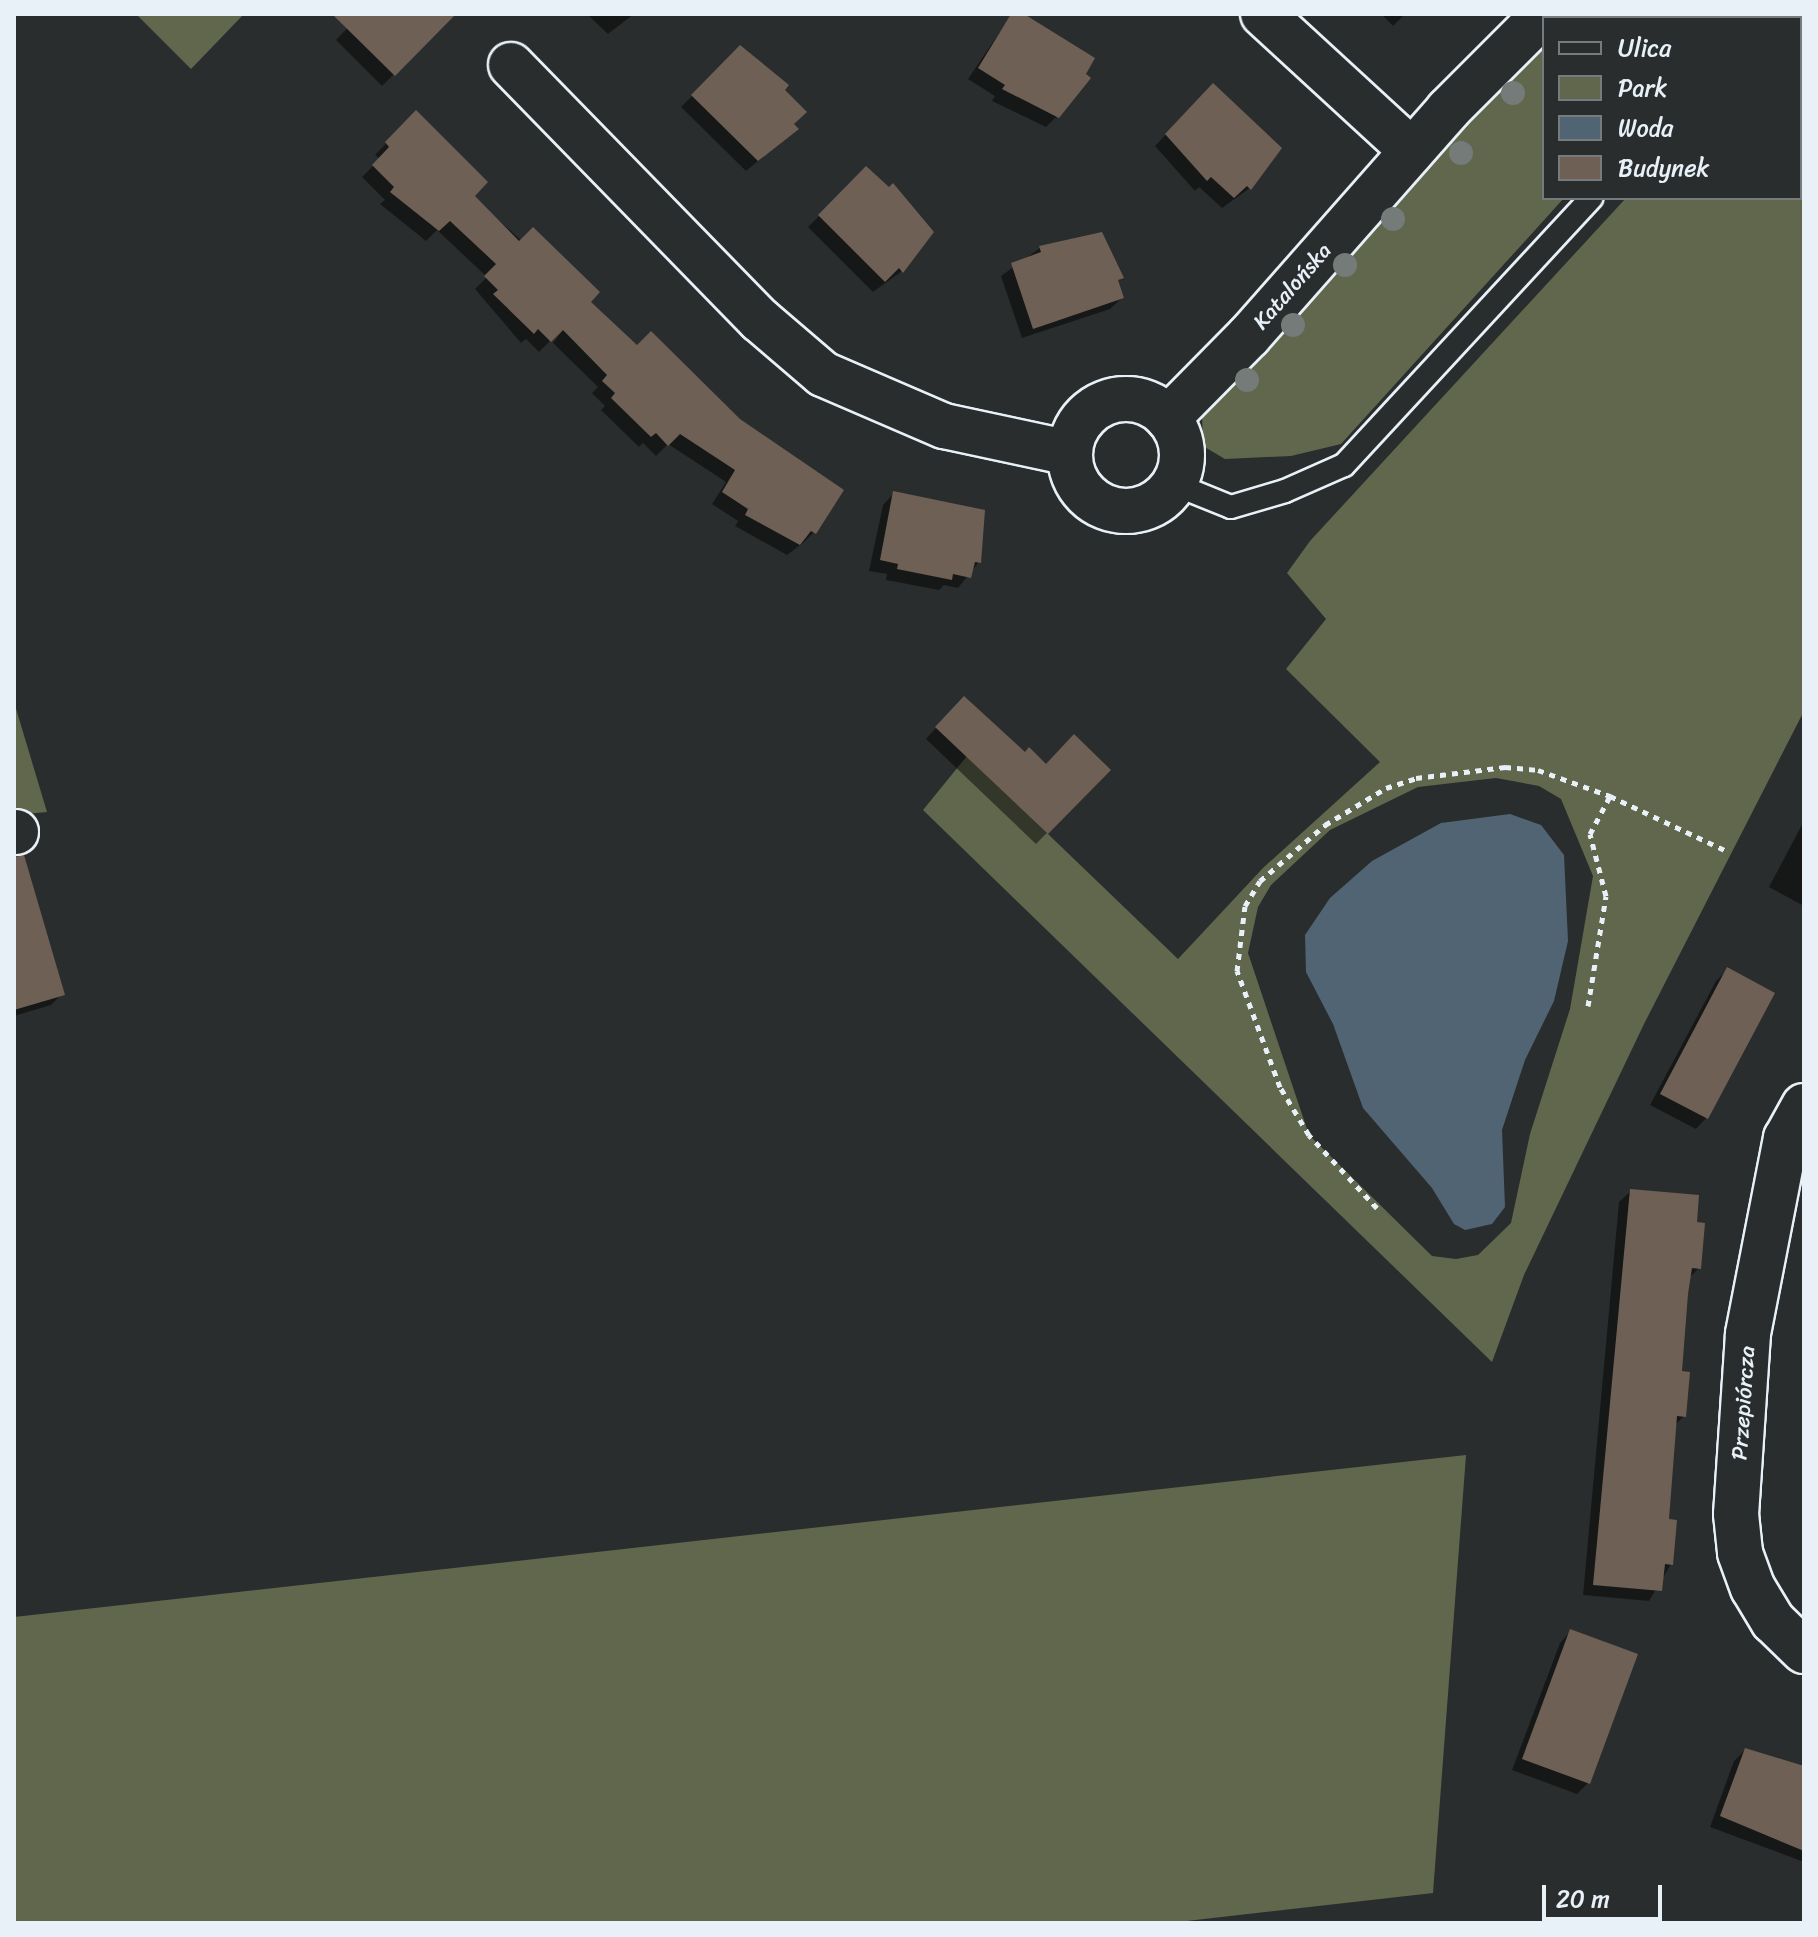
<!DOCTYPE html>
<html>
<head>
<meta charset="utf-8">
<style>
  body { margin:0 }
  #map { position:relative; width:1818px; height:1937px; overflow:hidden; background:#2a2d2e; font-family:Sriracha,sans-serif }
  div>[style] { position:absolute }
  .green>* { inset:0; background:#60674d }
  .water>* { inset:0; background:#506473 }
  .shadow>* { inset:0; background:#0007 }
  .building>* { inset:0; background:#6e6054 }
  .path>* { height:5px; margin-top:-2.5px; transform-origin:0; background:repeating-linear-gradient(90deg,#e8f1f8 0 6px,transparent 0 12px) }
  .roads { filter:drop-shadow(2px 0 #e8f1f8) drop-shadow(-2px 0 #e8f1f8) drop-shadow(0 2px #e8f1f8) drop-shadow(0 -2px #e8f1f8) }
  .lane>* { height:22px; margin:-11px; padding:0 11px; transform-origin:11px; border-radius:11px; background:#2a2d2e }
  .street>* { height:44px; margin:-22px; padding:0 22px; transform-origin:22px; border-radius:22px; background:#2a2d2e }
  .street>.ring { margin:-22px; padding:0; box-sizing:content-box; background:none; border:44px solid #2a2d2e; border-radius:50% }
  .trees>* { width:24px; height:24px; margin:-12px; border-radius:50%; background:#757b78 }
  span { translate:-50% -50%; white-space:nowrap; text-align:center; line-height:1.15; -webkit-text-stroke:7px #2a2d2e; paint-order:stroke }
  .street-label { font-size:22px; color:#e8f1f8 }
  .frame { position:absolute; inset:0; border:16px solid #e8f1f8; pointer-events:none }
  .legend { position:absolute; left:1542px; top:16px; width:260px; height:184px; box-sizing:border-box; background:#2a2d2e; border:2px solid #767b7f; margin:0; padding:10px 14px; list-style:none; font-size:24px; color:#e8f1f8 }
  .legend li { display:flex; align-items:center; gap:16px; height:40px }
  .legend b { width:40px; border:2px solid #767b7f }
  .scale { position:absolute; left:1542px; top:1885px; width:120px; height:36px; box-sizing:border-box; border:4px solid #e8f1f8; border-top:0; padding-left:10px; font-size:24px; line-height:28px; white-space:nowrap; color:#e8f1f8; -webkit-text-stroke:6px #2a2d2e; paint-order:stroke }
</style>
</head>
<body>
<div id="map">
  <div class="green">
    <i style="clip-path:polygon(136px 14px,244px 14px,191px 69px)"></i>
    <i style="clip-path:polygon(1570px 14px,1733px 14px,1566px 18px)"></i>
    <i style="clip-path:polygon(evenodd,1794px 14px,1804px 14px,1804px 711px,1644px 1024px,1524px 1275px,1492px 1362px,923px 810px,967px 756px,1178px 959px,1263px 868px,1380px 762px,1286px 669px,1326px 619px,1287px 573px,1310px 541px,1626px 198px,1800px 198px,1800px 18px,1790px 18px,1794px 14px,1496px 778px,1539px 786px,1561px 799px,1593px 876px,1570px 1009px,1530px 1134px,1511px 1223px,1478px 1255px,1456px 1259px,1432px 1256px,1309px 1135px,1248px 953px,1258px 907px,1271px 885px,1330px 830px,1418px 787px,1496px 778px)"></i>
    <i style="clip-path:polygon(1544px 41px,1544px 198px,1564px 198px,1341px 444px,1291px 456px,1225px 459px,1203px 446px,1202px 413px,1221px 384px)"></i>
    <i style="clip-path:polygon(14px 702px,47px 812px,14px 815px)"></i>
    <i style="clip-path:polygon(1466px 1455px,1433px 1893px,1169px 1923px,14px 1923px,14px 1617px)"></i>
  </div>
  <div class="water">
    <i style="clip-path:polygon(1510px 814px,1541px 825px,1564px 855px,1568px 941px,1554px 1001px,1525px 1060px,1502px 1130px,1505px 1207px,1492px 1224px,1465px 1230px,1454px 1224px,1432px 1188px,1363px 1108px,1333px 1024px,1306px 972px,1305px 935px,1330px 898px,1372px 861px,1441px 823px)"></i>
  </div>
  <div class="shadow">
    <i style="clip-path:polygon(354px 14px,454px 14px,382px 86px,336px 40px,358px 17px)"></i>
    <i style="clip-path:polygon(587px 14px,634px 14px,608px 34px)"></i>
    <i style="clip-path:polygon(1012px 14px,1020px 14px,1057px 116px,1046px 127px,992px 101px,995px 96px,968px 79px)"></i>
    <i style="clip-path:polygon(1381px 14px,1405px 14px,1393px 26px)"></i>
    <i style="clip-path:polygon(740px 48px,782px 90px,796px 129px,746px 171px,681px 107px)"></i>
    <i style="clip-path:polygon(1213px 85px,1250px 188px,1222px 208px,1199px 187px,1195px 191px,1155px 146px)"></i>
    <i style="clip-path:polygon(416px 113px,472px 196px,589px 302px,814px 532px,803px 543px,787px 555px,735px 526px,738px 521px,712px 504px,726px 482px,668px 444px,656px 456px,643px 443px,639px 447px,601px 410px,605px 406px,592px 393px,598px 387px,553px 343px,569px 322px,539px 352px,526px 339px,521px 343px,475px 289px,487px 277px,437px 230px,426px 241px,380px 204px,385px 200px,362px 177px,380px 159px,375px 155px)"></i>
    <i style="clip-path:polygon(866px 169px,902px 271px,873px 292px,808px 227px)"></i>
    <i style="clip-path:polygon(1040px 248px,1121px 278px,1116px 282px,1122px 298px,1110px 309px,1022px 338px,1001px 276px)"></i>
    <i style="clip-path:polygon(894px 493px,979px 562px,958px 588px,944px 585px,939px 590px,886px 580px,887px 574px,869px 571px,883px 505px)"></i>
    <i style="clip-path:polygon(953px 709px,1046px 766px,1108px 770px,1036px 844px,926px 739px)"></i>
    <i style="clip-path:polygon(1804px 821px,1804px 906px,1769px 887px)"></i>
    <i style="clip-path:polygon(14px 914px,62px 994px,51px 1005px,14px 1016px)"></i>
    <i style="clip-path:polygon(1727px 970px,1707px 1117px,1696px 1129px,1650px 1105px,1716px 981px)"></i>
    <i style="clip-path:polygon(1631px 1191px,1695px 1224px,1699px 1268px,1689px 1278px,1680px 1373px,1684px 1416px,1674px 1426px,1667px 1521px,1671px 1564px,1649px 1601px,1583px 1595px,1619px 1202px)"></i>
    <i style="clip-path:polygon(1571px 1631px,1588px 1783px,1577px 1794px,1512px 1770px,1560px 1643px)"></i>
    <i style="clip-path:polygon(1745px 1750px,1804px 1772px,1804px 1862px,1710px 1827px,1734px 1761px)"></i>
  </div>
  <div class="building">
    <i style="clip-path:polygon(332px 14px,456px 14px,395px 76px)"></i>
    <i style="clip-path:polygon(1011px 14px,1024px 14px,1095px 58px,1086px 74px,1091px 78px,1059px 118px,1002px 89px,1005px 85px,978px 68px)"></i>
    <i style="clip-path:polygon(740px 45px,789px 85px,785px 90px,807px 112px,794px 124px,799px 129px,758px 161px,691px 95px)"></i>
    <i style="clip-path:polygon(1213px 83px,1282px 148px,1251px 190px,1247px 186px,1234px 198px,1211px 177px,1207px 181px,1165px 134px)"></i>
    <i style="clip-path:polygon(416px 110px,488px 182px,475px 196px,519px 241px,533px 227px,600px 292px,591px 302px,637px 345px,651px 331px,740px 419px,844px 490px,816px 534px,811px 531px,800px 545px,745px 515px,748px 509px,722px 492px,735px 470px,680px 434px,668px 446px,656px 433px,651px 437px,611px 398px,615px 393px,602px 381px,607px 375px,563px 330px,551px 342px,538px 329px,534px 334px,493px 294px,498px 290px,484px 276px,496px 264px,450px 221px,439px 231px,390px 192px,394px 187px,372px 165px,389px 147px,385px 142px)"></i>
    <i style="clip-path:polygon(866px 166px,889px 187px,893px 183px,934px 232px,903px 273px,899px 268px,885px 282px,818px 215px)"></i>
    <i style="clip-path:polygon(1102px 232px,1124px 278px,1118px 280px,1124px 298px,1033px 329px,1011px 263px,1041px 252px,1039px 246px)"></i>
    <i style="clip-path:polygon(893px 491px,985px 510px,981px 563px,975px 562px,971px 578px,953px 574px,952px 580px,897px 569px,898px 564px,880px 560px)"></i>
    <i style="clip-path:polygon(964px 696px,1025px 752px,1029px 747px,1046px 764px,1074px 734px,1111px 770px,1048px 834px,935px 727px)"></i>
    <i style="clip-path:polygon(24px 855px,65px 995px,14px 1010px,14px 857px)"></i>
    <i style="clip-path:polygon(1727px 967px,1775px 993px,1708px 1119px,1660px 1094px)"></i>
    <i style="clip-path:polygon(1630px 1189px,1699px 1195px,1697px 1222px,1705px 1223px,1701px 1269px,1692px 1268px,1688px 1294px,1682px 1371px,1690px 1372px,1686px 1417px,1677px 1416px,1669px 1519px,1677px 1520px,1673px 1565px,1665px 1564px,1662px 1591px,1593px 1585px)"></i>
    <i style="clip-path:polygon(1570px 1629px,1638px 1654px,1590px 1784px,1522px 1759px)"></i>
    <i style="clip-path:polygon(1745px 1748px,1804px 1766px,1804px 1851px,1720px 1816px)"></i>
  </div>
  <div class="path">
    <i style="left:1588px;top:1006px;width:111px;rotate:-80.7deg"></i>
    <i style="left:1606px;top:896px;width:64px;rotate:-104.5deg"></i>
    <i style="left:1590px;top:834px;width:43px;rotate:-62.2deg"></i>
    <i style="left:1377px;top:1208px;width:100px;rotate:-133deg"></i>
    <i style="left:1309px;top:1135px;width:56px;rotate:-121.1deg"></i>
    <i style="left:1280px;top:1087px;width:124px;rotate:-110.3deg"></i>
    <i style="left:1237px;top:971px;width:65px;rotate:-83deg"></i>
    <i style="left:1245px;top:906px;width:29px;rotate:-59deg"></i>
    <i style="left:1260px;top:881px;width:86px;rotate:-40.7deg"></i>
    <i style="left:1325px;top:825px;width:71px;rotate:-31.2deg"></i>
    <i style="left:1386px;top:788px;width:32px;rotate:-18deg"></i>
    <i style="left:1416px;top:778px;width:90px;rotate:-7deg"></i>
    <i style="left:1505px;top:767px;width:33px;rotate:5deg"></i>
    <i style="left:1538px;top:770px;width:77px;rotate:19.9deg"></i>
    <i style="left:1610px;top:796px;width:129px;rotate:25.2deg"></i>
  </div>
  <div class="roads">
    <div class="lane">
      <i style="left:1758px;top:18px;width:6px;rotate:-45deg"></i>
      <i style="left:1174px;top:484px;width:61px;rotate:22deg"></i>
      <i style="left:1231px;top:507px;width:56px;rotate:-16.5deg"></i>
      <i style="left:1285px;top:491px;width:64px;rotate:-23.8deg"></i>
      <i style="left:1344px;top:465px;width:364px;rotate:-47.2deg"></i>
    </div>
    <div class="street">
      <i style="left:1263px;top:14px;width:202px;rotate:42.6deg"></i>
      <i style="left:511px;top:65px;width:356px;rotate:45.7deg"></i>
      <i style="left:760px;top:320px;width:83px;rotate:40.6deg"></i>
      <i style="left:823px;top:374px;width:132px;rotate:23.3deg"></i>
      <i style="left:944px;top:426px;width:129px;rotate:12.1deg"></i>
      <i class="ring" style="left:1070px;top:399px;width:68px;height:68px"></i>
      <i style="left:1168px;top:418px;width:115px;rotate:-45.4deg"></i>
      <i style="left:1249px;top:336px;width:301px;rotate:-48.6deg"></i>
      <i style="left:1448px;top:110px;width:136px;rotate:-45deg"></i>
      <i style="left:14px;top:832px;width:2px"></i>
      <i style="left:1804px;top:1106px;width:37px;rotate:119deg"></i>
      <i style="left:1786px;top:1138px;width:200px;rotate:101deg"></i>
      <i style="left:1748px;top:1334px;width:180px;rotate:93.8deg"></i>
      <i style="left:1736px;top:1514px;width:39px;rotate:84deg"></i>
      <i style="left:1740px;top:1553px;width:37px;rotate:70deg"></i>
      <i style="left:1753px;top:1588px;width:39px;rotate:59deg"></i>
      <i style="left:1773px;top:1621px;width:43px;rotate:44.1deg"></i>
    </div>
  </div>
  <div class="trees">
    <i style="left:1513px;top:93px"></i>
    <i style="left:1461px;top:153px"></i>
    <i style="left:1393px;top:219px"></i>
    <i style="left:1345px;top:265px"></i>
    <i style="left:1293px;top:325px"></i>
    <i style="left:1247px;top:380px"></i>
  </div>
  <div class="street-label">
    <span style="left:1292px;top:286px;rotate:-49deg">Katalońska</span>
    <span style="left:1743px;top:1403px;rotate:-86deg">Przepiórcza</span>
  </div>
  <div class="frame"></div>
  <ul class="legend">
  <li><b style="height:10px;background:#2a2d2e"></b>Ulica</li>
  <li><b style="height:22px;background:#60674d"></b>Park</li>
  <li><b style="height:22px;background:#506473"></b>Woda</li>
  <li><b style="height:22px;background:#6e6054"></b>Budynek</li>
  </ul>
  <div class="scale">20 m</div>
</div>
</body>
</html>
